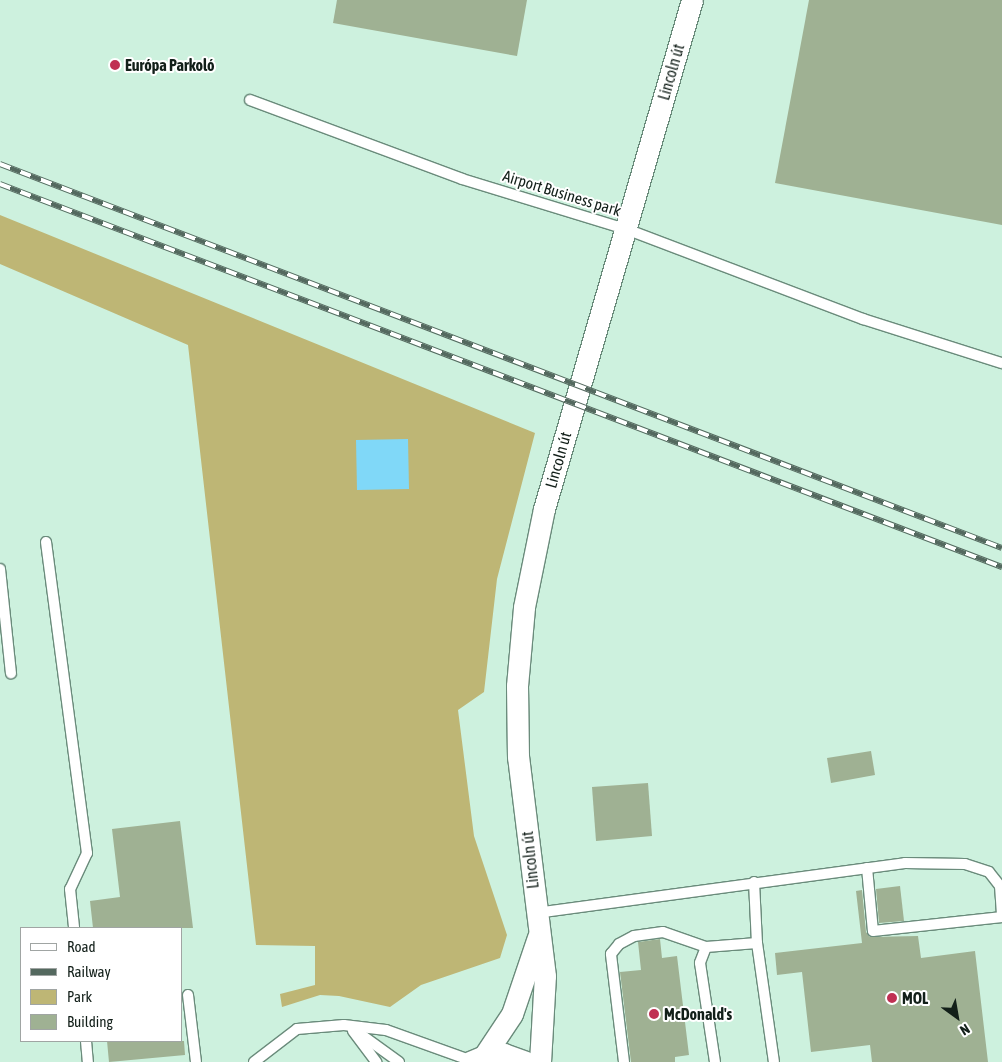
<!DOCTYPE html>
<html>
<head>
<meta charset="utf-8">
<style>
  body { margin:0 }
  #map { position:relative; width:1002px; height:1062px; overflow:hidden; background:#cdf1de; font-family:"Asap Condensed",sans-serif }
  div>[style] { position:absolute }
  .green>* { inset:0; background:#beb675 }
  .water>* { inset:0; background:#80d8f8 }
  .building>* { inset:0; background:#9fb193 }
  .roads { filter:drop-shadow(1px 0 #6a8b7b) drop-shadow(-1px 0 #6a8b7b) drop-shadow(0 1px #6a8b7b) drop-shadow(0 -1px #6a8b7b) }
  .service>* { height:10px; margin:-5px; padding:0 5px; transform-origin:5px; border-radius:5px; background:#fff }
  .minor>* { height:21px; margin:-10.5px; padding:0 10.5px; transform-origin:10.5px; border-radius:10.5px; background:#fff }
  .rail>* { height:5.5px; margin-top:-2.75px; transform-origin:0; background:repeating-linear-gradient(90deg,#fff 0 11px,#54695f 0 22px); box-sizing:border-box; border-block:1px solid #54695f }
  .dots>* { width:14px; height:14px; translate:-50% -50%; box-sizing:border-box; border:2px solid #fff; border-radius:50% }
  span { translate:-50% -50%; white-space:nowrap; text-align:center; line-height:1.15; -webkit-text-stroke:4px #fff; paint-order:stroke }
  .poi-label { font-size:16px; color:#121f19; font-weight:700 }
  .left { translate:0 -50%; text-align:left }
  .street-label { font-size:16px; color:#121f19 }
  .legend { position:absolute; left:20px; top:927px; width:162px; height:115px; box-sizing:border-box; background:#fff; border:1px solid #a0a5a3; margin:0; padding:6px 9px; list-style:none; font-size:15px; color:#121f19 }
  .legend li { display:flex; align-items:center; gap:10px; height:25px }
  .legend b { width:25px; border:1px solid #a0a5a3 }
  .north { position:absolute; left:932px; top:992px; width:50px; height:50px; -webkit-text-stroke:4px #fff; paint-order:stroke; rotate:148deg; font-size:14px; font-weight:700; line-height:20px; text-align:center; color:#121f19 }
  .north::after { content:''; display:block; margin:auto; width:18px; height:22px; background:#121f19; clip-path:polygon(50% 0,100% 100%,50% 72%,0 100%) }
</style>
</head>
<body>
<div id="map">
  <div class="green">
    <i style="clip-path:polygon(0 215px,535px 433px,497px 579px,484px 692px,458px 710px,474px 836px,507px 935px,500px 958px,421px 985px,390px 1007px,339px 996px,320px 995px,282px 1007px,280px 994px,315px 985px,315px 946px,256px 945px,188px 345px,0 264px)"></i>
  </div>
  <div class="water">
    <i style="clip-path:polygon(408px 439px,409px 489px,357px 490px,356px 440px)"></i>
  </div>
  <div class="building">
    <i style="clip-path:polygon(337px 0,527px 0,517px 56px,333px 23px)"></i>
    <i style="clip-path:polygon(809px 0,1002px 0,1002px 225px,775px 183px)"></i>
    <i style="clip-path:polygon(871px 751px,875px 775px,831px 783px,827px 758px)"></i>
    <i style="clip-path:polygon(648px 783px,652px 836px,596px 841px,592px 787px)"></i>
    <i style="clip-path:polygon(180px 821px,193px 928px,93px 928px,90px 901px,120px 897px,112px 829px)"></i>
    <i style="clip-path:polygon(900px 886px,904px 921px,879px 923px,876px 889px)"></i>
    <i style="clip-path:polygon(862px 890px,866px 932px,870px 937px,918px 936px,921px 958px,975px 951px,988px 1062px,872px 1062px,870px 1045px,811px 1052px,802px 972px,777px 975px,775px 953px,862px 943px,856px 891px)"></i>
    <i style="clip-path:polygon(660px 939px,662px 958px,677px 956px,689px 1055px,675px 1057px,675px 1062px,631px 1062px,620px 972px,641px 970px,638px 942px)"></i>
    <i style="clip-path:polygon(107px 1041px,184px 1041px,185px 1055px,109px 1062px)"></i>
  </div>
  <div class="roads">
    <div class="service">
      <i style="left:250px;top:100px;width:226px;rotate:20.4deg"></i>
      <i style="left:462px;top:179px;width:171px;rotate:17deg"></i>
      <i style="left:626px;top:229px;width:254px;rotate:20.8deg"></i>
      <i style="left:863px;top:319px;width:146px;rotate:17.6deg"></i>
      <i style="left:46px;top:542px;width:314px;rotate:82.5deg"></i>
      <i style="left:87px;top:853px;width:40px;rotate:115deg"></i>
      <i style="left:70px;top:889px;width:39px;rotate:84deg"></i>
      <i style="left:0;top:569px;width:105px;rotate:84deg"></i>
      <i style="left:867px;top:868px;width:63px;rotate:84.6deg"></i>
      <i style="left:873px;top:931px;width:130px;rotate:-6.2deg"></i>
      <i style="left:754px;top:882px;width:61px;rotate:87.2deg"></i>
      <i style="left:757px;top:943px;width:120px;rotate:81.9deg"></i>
      <i style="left:536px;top:913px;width:372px;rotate:-7.7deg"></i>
      <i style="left:905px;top:863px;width:60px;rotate:1deg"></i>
      <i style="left:965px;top:864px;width:25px;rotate:18deg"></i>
      <i style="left:989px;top:872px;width:18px;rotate:52deg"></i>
      <i style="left:1000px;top:886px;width:30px;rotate:86deg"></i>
      <i style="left:706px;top:947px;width:17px;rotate:111deg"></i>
      <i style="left:700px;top:963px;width:100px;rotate:81.4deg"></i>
      <i style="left:188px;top:995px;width:67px;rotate:83.2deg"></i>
      <i style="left:352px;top:1028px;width:58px;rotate:35.9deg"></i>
      <i style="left:353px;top:1031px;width:39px;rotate:53deg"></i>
      <i style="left:86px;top:1041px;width:21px;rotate:85deg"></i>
      <i style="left:254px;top:1062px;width:54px;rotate:-37.5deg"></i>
      <i style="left:297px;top:1029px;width:47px;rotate:-4.9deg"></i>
      <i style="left:344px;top:1025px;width:42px;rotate:6.8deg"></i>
      <i style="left:386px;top:1030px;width:91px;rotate:19.8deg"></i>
      <i style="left:624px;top:1062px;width:109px;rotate:-96.9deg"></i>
      <i style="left:611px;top:954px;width:13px;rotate:-51deg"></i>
      <i style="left:619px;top:944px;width:17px;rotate:-28deg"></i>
      <i style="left:634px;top:936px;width:29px;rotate:-8deg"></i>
      <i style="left:663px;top:932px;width:46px;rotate:19.2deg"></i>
      <i style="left:706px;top:947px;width:51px;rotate:-4.5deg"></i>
    </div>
    <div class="minor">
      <i style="left:484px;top:1056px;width:50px;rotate:-56.3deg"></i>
      <i style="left:512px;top:1014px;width:81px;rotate:-71.3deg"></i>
      <i style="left:470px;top:1062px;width:15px;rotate:-23deg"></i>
      <i style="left:484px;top:1056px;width:20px;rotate:-6deg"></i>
      <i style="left:504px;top:1054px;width:23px;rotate:20deg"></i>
      <i style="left:540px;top:1062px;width:86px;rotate:-86.7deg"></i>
      <i style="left:545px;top:976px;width:221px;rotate:-97deg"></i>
      <i style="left:518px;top:757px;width:71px;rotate:-90.8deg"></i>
      <i style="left:517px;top:686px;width:79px;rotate:-84.9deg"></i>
      <i style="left:524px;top:607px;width:100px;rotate:-78.5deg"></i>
      <i style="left:544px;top:509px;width:530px;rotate:-73.79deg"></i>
    </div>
  </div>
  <div class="rail">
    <i style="left:0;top:164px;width:1073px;rotate:20.97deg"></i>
    <i style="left:0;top:184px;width:1073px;rotate:20.92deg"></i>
  </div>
  <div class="dots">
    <i style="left:115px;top:65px;background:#c03053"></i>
    <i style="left:892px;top:998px;background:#c03053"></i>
    <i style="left:654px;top:1014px;background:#c03053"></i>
  </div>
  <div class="poi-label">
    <span class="left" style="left:125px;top:65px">Európa Parkoló</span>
    <span class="left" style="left:902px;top:998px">MOL</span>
    <span class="left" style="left:664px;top:1014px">McDonald's</span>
  </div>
  <div class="street-label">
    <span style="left:671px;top:72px;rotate:-74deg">Lincoln út</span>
    <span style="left:562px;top:193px;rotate:17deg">Airport Business park</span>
    <span style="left:558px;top:460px;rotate:-74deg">Lincoln út</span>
    <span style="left:530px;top:860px;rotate:-96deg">Lincoln út</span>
  </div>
  <ul class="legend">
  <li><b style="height:6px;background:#fff"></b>Road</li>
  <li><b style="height:6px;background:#54695f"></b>Railway</li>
  <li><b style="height:14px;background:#beb675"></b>Park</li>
  <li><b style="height:14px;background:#9fb193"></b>Building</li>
  </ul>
  <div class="north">N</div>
</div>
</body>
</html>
